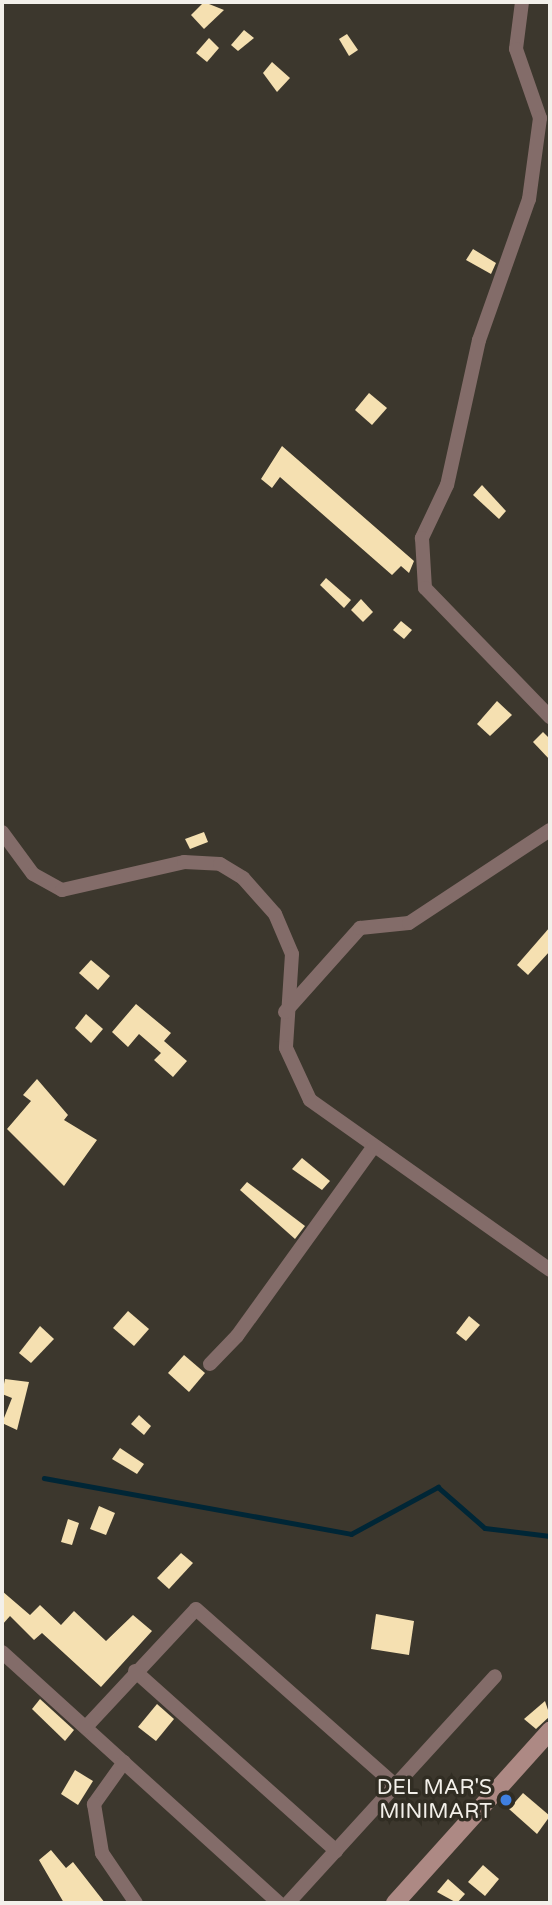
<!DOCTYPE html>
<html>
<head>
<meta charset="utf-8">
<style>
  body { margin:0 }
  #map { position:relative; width:552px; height:1905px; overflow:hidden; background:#3c372d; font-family:"Varela Round",sans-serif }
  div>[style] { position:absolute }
  .stream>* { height:4.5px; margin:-2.25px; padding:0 2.25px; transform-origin:2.25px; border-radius:2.25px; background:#002636 }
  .building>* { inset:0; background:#f5e0b1 }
  .street>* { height:14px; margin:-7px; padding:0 7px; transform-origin:7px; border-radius:7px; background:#836c69 }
  .secondary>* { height:18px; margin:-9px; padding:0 9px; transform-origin:9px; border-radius:9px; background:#ad8984 }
  .dots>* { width:19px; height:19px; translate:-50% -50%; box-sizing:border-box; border:4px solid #312d23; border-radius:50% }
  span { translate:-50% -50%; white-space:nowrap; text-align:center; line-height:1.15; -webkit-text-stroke:7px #312d23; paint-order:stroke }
  .poi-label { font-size:21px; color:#f3f0ea }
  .right { translate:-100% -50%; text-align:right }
  .frame { position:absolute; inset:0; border:4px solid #f3f0ea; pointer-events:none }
</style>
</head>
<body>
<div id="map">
  <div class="stream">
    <i style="left:44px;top:1478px;width:312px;rotate:10.3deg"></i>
    <i style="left:351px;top:1534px;width:99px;rotate:-28.4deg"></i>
    <i style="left:438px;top:1487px;width:62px;rotate:41.1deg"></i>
    <i style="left:485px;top:1528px;width:65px;rotate:7deg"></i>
  </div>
  <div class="building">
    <i style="clip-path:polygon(204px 2px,224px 10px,204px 29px,191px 15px)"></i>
    <i style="clip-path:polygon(244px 30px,254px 38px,238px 51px,231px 45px)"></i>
    <i style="clip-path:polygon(347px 34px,358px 50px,349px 56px,339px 39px)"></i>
    <i style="clip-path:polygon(209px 38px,219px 48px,207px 62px,196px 53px)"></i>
    <i style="clip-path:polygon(272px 62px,290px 78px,277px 92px,263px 73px)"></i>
    <i style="clip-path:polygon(473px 249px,496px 263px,491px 274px,466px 260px)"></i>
    <i style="clip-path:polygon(369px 393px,387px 408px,372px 425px,355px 410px)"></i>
    <i style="clip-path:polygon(282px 446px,414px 561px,409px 573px,401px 566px,392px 575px,280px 477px,272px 488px,261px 479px)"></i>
    <i style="clip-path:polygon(482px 485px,506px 511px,499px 519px,473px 495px)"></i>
    <i style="clip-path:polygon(326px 578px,351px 600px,344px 608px,320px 585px)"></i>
    <i style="clip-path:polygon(361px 599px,373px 612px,363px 622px,351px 610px)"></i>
    <i style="clip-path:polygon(401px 621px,412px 630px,404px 639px,393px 630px)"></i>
    <i style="clip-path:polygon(497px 701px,512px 715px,490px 736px,477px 724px)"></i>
    <i style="clip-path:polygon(543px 732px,550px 739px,550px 760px,533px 742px)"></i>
    <i style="clip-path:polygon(204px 832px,208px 842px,190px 849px,185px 839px)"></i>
    <i style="clip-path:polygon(550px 927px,550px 951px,528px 975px,517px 965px)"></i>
    <i style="clip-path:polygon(91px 960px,110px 976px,98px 990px,79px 973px)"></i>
    <i style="clip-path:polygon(136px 1004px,171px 1033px,164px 1041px,187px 1061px,173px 1077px,154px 1060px,161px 1053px,139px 1034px,128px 1047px,112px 1032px)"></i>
    <i style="clip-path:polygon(86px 1014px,103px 1029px,91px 1043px,75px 1028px)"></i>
    <i style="clip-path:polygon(37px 1079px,68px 1115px,64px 1120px,97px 1140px,64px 1186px,7px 1129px,31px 1101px,23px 1095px)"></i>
    <i style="clip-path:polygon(302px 1158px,330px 1181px,322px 1190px,292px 1169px)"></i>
    <i style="clip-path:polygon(247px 1182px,305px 1226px,295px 1239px,240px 1190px)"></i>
    <i style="clip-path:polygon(128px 1311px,149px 1329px,134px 1346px,113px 1328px)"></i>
    <i style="clip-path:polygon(469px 1316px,480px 1325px,466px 1341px,456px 1333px)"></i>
    <i style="clip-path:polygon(40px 1326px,54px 1339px,31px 1363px,19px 1353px)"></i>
    <i style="clip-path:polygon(184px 1355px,205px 1373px,189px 1392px,168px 1373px)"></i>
    <i style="clip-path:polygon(5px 1379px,29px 1382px,17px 1430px,2px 1423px,12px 1398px,2px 1394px)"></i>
    <i style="clip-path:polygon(139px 1415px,151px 1426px,144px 1435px,131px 1424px)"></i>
    <i style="clip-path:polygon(120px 1448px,144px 1464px,137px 1474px,112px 1459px)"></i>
    <i style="clip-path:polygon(99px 1506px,115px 1513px,106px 1535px,90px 1529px)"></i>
    <i style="clip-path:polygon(68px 1519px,79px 1523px,72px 1545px,61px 1542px)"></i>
    <i style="clip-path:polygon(181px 1553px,193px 1563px,169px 1589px,157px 1578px)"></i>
    <i style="clip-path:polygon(2px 1591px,30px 1615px,40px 1605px,61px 1625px,74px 1611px,106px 1641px,133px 1615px,152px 1631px,101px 1687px,42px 1633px,34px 1640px,10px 1616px,2px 1625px)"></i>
    <i style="clip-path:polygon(376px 1614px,414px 1621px,409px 1655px,371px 1649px)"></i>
    <i style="clip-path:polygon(40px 1699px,74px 1730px,65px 1741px,32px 1709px)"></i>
    <i style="clip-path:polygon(545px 1701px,550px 1716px,536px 1729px,524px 1719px)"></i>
    <i style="clip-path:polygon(157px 1704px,174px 1719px,156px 1741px,138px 1727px)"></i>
    <i style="clip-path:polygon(75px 1770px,93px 1781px,78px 1805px,61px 1794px)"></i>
    <i style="clip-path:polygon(523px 1793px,550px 1816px,537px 1834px,509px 1809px)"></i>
    <i style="clip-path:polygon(51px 1850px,66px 1868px,73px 1862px,105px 1903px,64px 1903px,39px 1860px)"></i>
    <i style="clip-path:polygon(483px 1865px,499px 1879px,485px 1896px,468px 1882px)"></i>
    <i style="clip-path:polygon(448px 1879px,465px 1894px,457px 1903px,437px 1892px)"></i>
  </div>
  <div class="street">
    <i style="left:522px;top:2px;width:47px;rotate:97.3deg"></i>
    <i style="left:516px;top:49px;width:73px;rotate:70.8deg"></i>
    <i style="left:540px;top:118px;width:82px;rotate:97.7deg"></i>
    <i style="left:529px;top:199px;width:150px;rotate:109.5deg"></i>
    <i style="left:479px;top:340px;width:148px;rotate:102.4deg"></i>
    <i style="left:447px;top:485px;width:59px;rotate:115.3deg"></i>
    <i style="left:422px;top:538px;width:50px;rotate:86.6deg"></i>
    <i style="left:425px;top:588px;width:180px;rotate:45.9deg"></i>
    <i style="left:2px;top:832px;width:52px;rotate:53.6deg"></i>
    <i style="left:33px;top:874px;width:33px;rotate:29deg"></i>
    <i style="left:62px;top:890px;width:125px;rotate:-12.9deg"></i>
    <i style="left:184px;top:862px;width:36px;rotate:3deg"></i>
    <i style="left:220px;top:864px;width:27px;rotate:31deg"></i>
    <i style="left:243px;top:878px;width:48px;rotate:48.4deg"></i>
    <i style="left:275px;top:914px;width:43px;rotate:67deg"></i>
    <i style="left:292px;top:954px;width:94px;rotate:93.7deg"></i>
    <i style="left:286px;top:1048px;width:57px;rotate:65.2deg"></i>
    <i style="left:310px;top:1100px;width:294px;rotate:35.3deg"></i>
    <i style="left:285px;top:1012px;width:113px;rotate:-48.2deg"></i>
    <i style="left:360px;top:928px;width:49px;rotate:-5.8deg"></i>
    <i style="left:409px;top:923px;width:169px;rotate:-33.4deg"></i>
    <i style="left:210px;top:1364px;width:39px;rotate:-46deg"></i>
    <i style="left:237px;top:1336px;width:234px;rotate:-54.2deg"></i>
    <i style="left:2px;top:1652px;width:374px;rotate:42.2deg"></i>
    <i style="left:135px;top:1671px;width:270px;rotate:41.8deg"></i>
    <i style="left:86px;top:1727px;width:161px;rotate:-47deg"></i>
    <i style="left:196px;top:1609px;width:266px;rotate:41.5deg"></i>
    <i style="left:124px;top:1762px;width:52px;rotate:125.5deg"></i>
    <i style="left:94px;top:1804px;width:50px;rotate:80.7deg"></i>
    <i style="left:102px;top:1853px;width:60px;rotate:55.8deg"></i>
    <i style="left:288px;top:1903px;width:307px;rotate:-47.6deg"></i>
  </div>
  <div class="secondary">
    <i style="left:395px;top:1903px;width:232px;rotate:-48deg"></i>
  </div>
  <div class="dots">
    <i style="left:506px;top:1800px;background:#3f7fe0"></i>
  </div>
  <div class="poi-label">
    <span class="right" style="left:492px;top:1800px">DEL MAR'S<br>MINIMART</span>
  </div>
  <div class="frame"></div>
</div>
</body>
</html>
